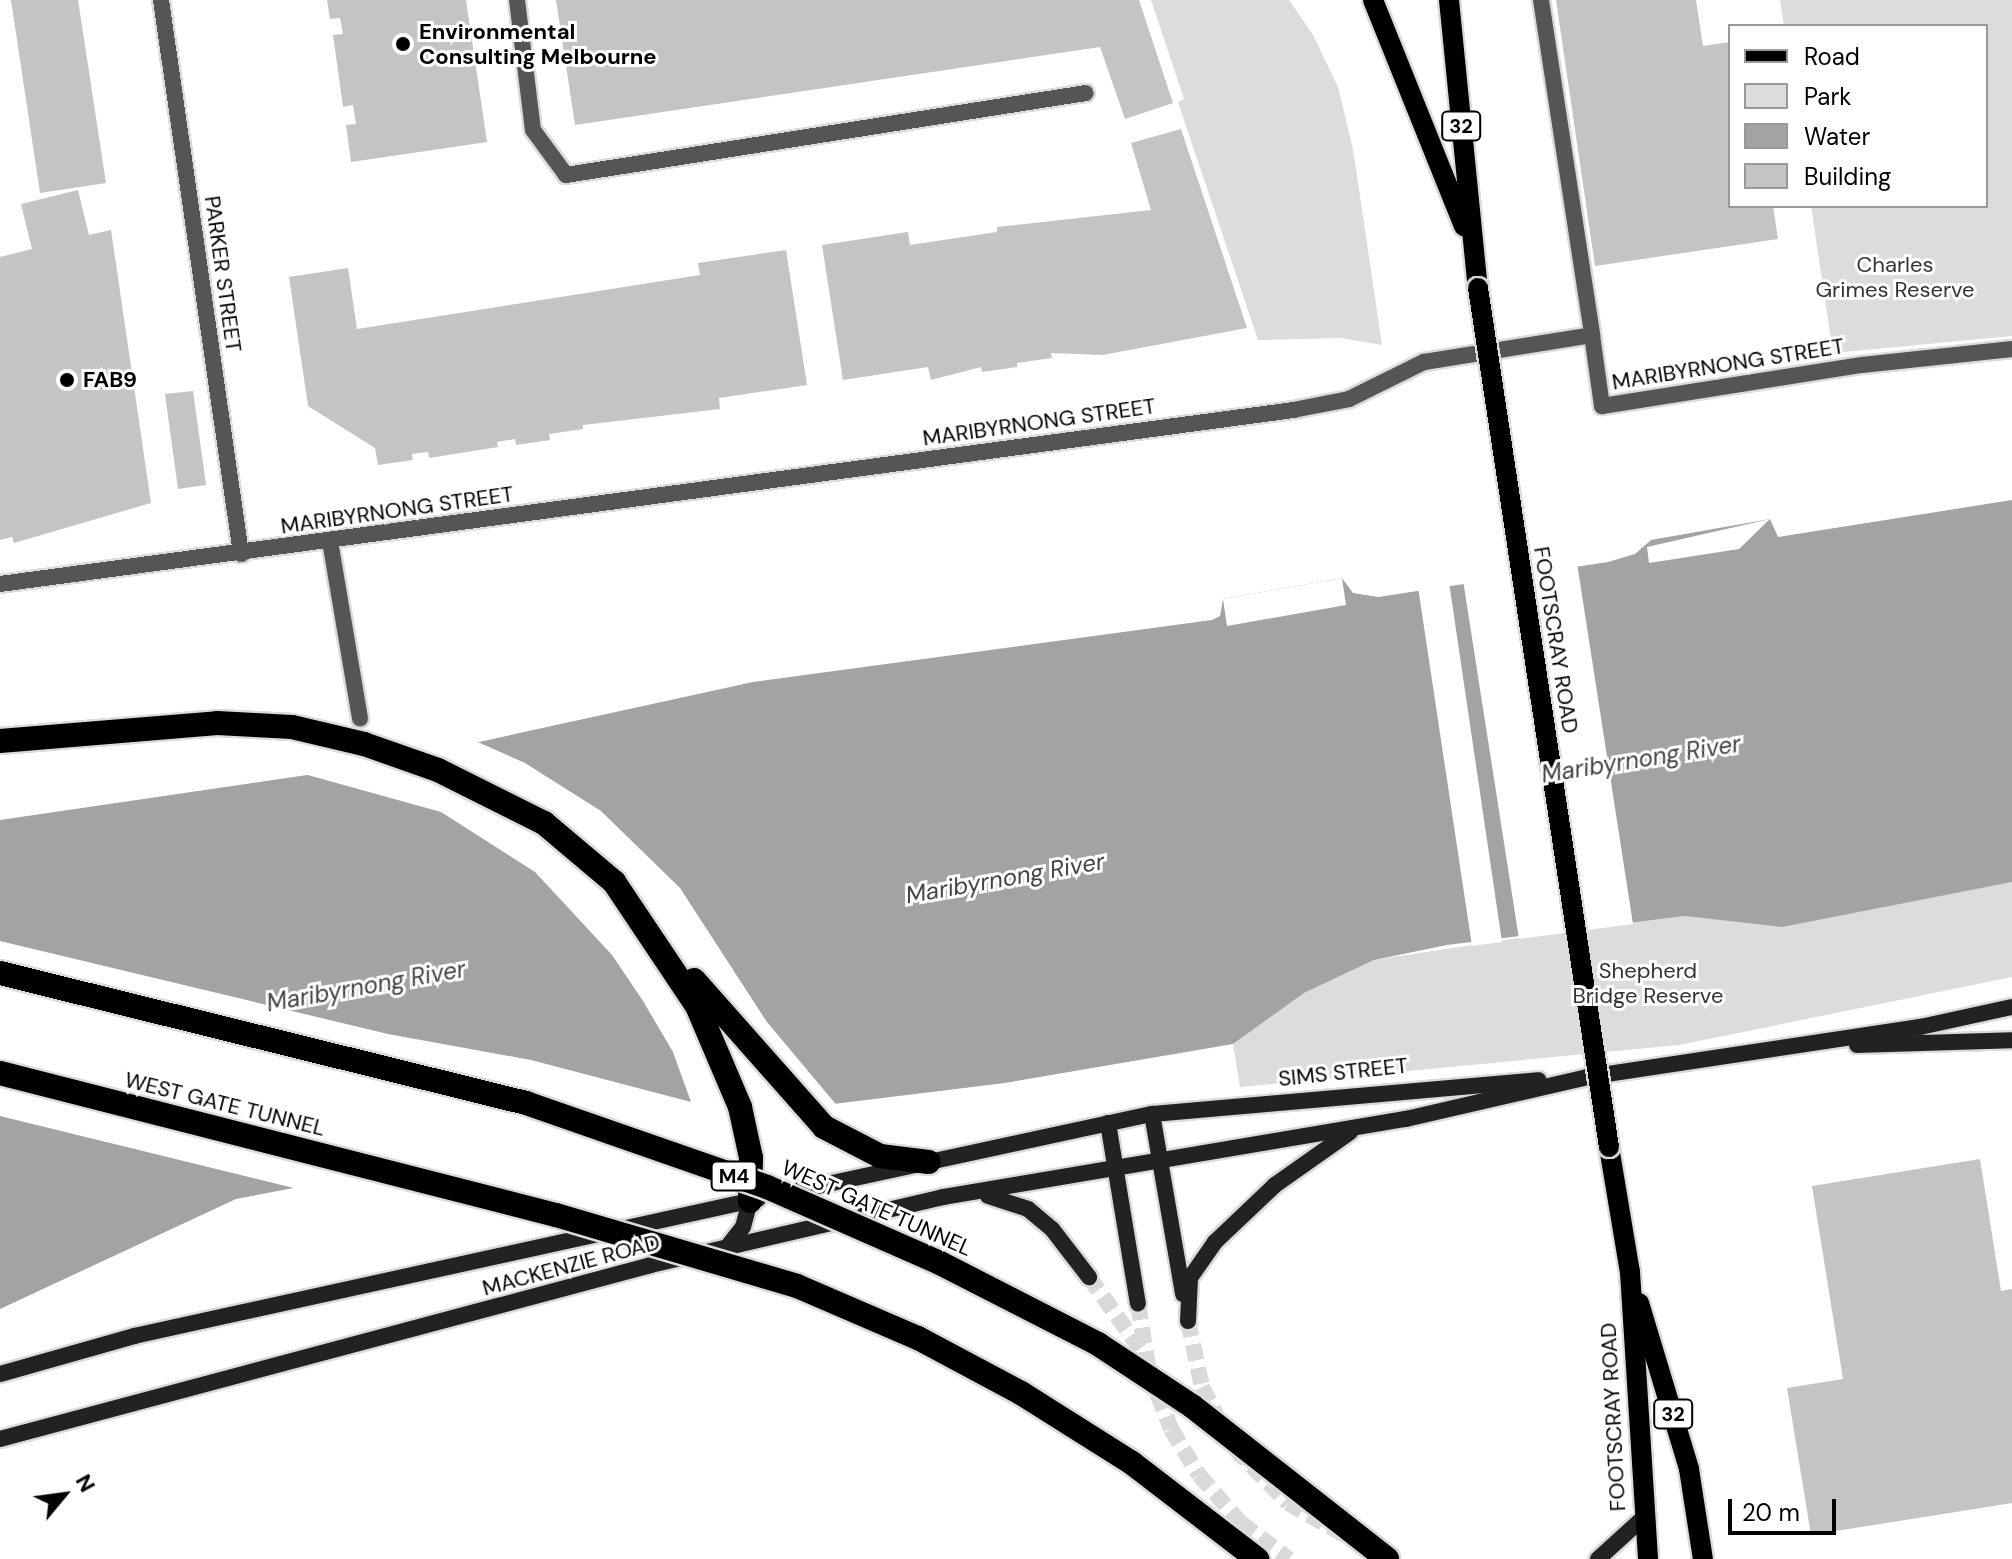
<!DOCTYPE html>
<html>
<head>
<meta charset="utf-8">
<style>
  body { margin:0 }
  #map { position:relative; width:2012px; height:1559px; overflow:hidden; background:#fff; font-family:"DM Sans",sans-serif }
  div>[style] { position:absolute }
  .green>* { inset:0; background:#dcdcdc }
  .water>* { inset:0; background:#a3a3a3 }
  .pier>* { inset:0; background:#fff }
  .building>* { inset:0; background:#c4c4c4 }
  .secondary-tunnel>* { height:16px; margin-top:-8px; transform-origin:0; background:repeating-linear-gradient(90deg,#d9d9d9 0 16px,transparent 0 24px) }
  .roads { filter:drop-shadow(2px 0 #dbdbdb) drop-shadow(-2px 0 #dbdbdb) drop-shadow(0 2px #dbdbdb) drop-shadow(0 -2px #dbdbdb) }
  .lane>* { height:16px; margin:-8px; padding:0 8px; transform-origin:8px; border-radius:8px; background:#555 }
  .street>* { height:16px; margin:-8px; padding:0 8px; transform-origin:8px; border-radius:8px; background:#555 }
  .secondary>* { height:16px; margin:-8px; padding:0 8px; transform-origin:8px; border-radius:8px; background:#222 }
  .primary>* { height:20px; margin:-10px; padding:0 10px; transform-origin:10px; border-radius:10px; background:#000 }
  .highway>* { height:24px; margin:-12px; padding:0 12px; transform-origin:12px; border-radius:12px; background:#000 }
  .bridges { filter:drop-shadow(2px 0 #dbdbdb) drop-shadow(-2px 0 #dbdbdb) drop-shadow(0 2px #dbdbdb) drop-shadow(0 -2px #dbdbdb) }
  .primary-bridge>* { height:20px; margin:-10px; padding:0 10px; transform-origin:10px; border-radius:10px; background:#000 }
  .highway-bridge>* { height:24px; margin:-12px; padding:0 12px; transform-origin:12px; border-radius:12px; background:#000 }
  .dots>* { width:22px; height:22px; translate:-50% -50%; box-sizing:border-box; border:4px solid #fff; border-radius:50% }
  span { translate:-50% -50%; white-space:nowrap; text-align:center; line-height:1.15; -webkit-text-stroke:6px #fff; paint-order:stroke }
  .shield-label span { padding:2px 6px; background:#fff; border:2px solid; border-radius:6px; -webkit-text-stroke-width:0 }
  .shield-label { font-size:20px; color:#000; font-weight:700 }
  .poi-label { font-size:22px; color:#000; font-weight:700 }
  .left { translate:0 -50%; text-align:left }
  .park-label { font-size:22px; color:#333 }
  .street-label { font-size:22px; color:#000 }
  .water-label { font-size:24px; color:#444; font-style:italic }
  .legend { position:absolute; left:1728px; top:24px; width:260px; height:184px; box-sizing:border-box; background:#fff; border:2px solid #999; margin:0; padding:10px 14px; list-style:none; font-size:24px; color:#000 }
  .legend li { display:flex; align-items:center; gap:16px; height:40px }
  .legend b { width:40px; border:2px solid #999 }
  .north { position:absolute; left:24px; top:1455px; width:80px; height:80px; -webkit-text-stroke:6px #fff; paint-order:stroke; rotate:61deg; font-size:22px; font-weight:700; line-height:32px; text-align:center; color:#000 }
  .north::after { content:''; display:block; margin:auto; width:28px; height:36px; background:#000; clip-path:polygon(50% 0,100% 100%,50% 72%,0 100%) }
  .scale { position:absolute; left:1728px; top:1499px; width:108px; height:36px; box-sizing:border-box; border:4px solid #000; border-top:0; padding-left:10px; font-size:24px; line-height:28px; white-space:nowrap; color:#000; -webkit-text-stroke:6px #fff; paint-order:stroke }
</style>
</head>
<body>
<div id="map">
  <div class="green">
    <i style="clip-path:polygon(1151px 0,1289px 0,1313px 35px,1338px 87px,1353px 149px,1382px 345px,1341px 338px,1258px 340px,1178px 102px,1184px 99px)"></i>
    <i style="clip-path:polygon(1780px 0,2012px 0,2012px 336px,1833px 353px,1811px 206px,1986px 206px,1986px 26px,1784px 26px)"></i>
    <i style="clip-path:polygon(2012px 882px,2012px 977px,1679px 1045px,1240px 1087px,1233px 1044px,1304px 993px,1374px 960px,1641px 919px,1685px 916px,1782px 926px)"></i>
  </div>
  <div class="water">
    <i style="clip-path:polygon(2012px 500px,2012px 882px,1782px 927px,1685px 916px,1447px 945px,1374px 960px,1304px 993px,1233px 1044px,1005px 1083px,563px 1137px,236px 1199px,0 1309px,0 820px,369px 766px,753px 682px,1212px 620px,1220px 616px,1223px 599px,1342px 578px,1353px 593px,1378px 597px,1608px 562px,1635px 554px,1651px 540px,1770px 519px,1778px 537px)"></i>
  </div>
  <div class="pier">
    <i style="clip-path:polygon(1770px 519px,1739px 549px,1649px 563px,1647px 547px)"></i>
    <i style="clip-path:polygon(1577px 563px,1633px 924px,1519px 939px,1463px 580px)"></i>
    <i style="clip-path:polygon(1342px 578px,1346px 605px,1227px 626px,1223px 599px)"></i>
    <i style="clip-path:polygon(1449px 582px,1502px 942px,1472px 946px,1418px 587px)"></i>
    <i style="clip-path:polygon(473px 740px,525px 763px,601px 811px,680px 888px,767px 1022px,839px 1108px,564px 1141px,302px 1190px,0 1116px,0 941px,388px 1034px,531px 1060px,691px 1102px,673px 1052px,643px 1001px,612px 955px,535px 872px,441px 812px,297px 772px)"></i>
  </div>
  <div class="building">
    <i style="clip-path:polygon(11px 0,78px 0,106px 183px,40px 193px)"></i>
    <i style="clip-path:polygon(327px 0,466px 0,487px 142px,351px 162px,346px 125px,356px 124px,353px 105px,343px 107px,333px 35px,343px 34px,340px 18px,330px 19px)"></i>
    <i style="clip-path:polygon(556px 0,1139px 0,1173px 103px,1125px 119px,1100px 47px,575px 125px)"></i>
    <i style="clip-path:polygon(1556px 0,1696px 0,1703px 46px,1730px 42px,1730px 206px,1773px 206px,1778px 239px,1595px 266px)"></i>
    <i style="clip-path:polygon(1181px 129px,1247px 328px,1103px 355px,1051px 353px,1052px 358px,1017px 363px,1017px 367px,982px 372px,981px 367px,931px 380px,928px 367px,843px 380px,822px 245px,908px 232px,910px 245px,997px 232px,997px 227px,1151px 210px,1131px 143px)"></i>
    <i style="clip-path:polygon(78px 190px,89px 235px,111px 230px,151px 503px,14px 543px,12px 537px,0 540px,0 257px,32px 249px,21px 204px)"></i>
    <i style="clip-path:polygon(786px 250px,807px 385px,719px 398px,720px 409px,583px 425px,583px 429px,549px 434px,550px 440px,516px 445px,515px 439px,497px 442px,498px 447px,429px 458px,428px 452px,412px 454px,413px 460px,378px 465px,375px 448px,308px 406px,289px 277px,348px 268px,357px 329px,700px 275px,698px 263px)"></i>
    <i style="clip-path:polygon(193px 391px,206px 485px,178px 489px,165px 394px)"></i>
    <i style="clip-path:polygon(1980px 1159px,2001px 1291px,2012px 1289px,2012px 1503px,1811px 1535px,1787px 1388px,1843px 1379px,1812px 1186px)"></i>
  </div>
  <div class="secondary-tunnel">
    <i style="left:1089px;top:1277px;width:95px;rotate:54.5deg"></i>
    <i style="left:1138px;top:1304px;width:69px;rotate:80.8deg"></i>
    <i style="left:1149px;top:1372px;width:61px;rotate:68.9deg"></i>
    <i style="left:1171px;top:1429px;width:54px;rotate:58.7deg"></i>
    <i style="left:1199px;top:1475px;width:64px;rotate:48.8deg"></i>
    <i style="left:1241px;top:1523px;width:60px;rotate:36.9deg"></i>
    <i style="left:1188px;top:1321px;width:67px;rotate:78deg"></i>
    <i style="left:1202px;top:1387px;width:39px;rotate:63deg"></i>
    <i style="left:1235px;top:1449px;width:76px;rotate:45.5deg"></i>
    <i style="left:1288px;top:1503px;width:69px;rotate:29.5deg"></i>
  </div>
  <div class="roads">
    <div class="lane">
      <i style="left:517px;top:0;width:131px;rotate:83deg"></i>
      <i style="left:533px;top:130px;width:56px;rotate:53.7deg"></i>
      <i style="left:566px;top:175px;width:526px;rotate:-8.96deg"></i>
      <i style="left:1541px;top:0;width:339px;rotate:81.3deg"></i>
      <i style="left:330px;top:541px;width:180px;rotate:80.4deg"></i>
    </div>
    <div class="street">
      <i style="left:161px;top:0;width:560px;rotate:81.78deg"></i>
      <i style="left:0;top:584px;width:1305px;rotate:-7.66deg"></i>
      <i style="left:1293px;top:410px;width:57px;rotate:-11.1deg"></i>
      <i style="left:1349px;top:399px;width:84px;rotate:-26.3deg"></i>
      <i style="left:1424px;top:362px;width:170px;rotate:-9.1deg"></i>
      <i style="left:1592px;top:335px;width:72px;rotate:82deg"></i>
      <i style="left:1602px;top:406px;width:263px;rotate:-9deg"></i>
      <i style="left:1862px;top:365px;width:151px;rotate:-6.1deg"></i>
    </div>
    <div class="secondary">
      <i style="left:1857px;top:1045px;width:155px;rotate:-1.8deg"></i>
      <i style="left:1152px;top:1114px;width:183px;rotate:80.2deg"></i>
      <i style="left:1108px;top:1123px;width:183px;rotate:80.6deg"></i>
      <i style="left:781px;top:1194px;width:380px;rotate:-12.2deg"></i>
      <i style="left:1152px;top:1114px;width:388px;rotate:-5deg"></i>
      <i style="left:988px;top:1196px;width:42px;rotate:18deg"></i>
      <i style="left:1028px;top:1209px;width:31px;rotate:40deg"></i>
      <i style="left:1052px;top:1229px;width:61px;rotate:52.4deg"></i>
      <i style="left:728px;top:1246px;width:24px;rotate:-52deg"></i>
      <i style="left:743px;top:1227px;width:27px;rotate:-75deg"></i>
      <i style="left:1188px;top:1321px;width:43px;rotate:-87.3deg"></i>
      <i style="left:1190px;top:1278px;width:44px;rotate:-55.2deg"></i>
      <i style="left:1215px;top:1242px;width:83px;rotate:-43.5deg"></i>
      <i style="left:1275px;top:1185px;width:92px;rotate:-35.2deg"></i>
      <i style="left:0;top:1374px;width:139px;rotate:-15.8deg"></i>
      <i style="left:134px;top:1336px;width:639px;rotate:-12.38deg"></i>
      <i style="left:0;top:1439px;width:674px;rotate:-14.96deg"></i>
      <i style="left:651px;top:1265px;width:300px;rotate:-13.1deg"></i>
      <i style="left:943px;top:1197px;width:470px;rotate:-9.6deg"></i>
      <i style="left:1406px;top:1119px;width:187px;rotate:-13deg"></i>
      <i style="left:1588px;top:1077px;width:336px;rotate:-8.6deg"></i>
      <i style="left:1920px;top:1027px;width:94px;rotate:-12.3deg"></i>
      <i style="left:1598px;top:1559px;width:59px;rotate:-42.3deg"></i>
    </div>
    <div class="primary">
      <i style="left:1373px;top:0;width:244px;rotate:68.1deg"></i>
      <i style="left:1449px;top:0;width:289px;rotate:84.3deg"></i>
      <i style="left:1609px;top:1147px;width:127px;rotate:80.5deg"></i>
      <i style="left:1630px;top:1272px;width:288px;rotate:86.4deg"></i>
      <i style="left:1639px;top:1303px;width:173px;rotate:73.2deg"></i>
      <i style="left:1689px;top:1469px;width:91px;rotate:81.2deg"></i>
    </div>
    <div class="highway">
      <i style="left:0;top:741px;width:218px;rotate:-4.7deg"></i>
      <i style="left:217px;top:723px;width:75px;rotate:3.1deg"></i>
      <i style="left:292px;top:727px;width:74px;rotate:13.3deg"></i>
      <i style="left:364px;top:744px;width:78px;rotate:19.4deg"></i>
      <i style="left:438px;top:770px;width:119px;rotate:26.6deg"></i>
      <i style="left:544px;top:823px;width:92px;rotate:40.1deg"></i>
      <i style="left:614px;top:882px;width:149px;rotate:56.2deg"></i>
      <i style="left:697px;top:1006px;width:110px;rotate:66.9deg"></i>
      <i style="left:740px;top:1107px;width:52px;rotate:77.8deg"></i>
      <i style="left:751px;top:1158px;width:43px;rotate:91.3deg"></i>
      <i style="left:694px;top:980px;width:196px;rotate:48.5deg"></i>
      <i style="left:824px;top:1127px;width:63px;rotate:27.4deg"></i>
      <i style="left:880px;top:1156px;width:49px;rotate:7deg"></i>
    </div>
  </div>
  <div class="bridges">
    <div class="primary-bridge">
      <i style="left:1478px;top:288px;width:869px;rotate:81.33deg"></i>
    </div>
    <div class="highway-bridge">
      <i style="left:0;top:973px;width:542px;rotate:13.88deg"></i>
      <i style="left:526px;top:1103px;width:255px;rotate:19.2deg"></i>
      <i style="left:767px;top:1187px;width:189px;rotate:23.7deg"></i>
      <i style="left:940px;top:1263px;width:178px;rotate:27.1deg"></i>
      <i style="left:1098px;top:1344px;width:113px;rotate:33.4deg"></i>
      <i style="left:1192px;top:1406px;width:248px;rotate:38.1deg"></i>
      <i style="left:0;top:1073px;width:574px;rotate:14.33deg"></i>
      <i style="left:556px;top:1215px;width:251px;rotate:16.4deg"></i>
      <i style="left:797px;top:1286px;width:132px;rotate:23.3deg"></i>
      <i style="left:918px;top:1338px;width:117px;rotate:28.1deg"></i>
      <i style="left:1021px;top:1393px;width:131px;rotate:32.2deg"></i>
      <i style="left:1132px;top:1463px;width:158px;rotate:37.5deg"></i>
    </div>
  </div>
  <div class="dots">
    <i style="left:403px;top:44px;background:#000"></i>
    <i style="left:67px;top:380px;background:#000"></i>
  </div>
  <div class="shield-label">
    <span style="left:1461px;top:126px">32</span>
    <span style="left:734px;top:1176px">M4</span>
    <span style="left:1673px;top:1414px">32</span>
  </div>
  <div class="poi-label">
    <span class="left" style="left:419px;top:44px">Environmental<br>Consulting Melbourne</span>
    <span class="left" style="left:83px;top:380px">FAB9</span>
  </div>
  <div class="park-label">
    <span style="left:1895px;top:277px">Charles<br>Grimes Reserve</span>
    <span style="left:1648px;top:983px">Shepherd<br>Bridge Reserve</span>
  </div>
  <div class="street-label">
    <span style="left:223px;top:274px;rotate:82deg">PARKER STREET</span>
    <span style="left:1728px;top:364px;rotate:-9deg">MARIBYRNONG STREET</span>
    <span style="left:1039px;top:422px;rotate:-8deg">MARIBYRNONG STREET</span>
    <span style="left:397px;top:510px;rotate:-8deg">MARIBYRNONG STREET</span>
    <span style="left:1556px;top:640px;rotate:81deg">FOOTSCRAY ROAD</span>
    <span style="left:1343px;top:1072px;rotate:-6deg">SIMS STREET</span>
    <span style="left:225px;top:1104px;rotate:14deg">WEST GATE TUNNEL</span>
    <span style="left:877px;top:1208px;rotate:24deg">WEST GATE TUNNEL</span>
    <span style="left:571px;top:1265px;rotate:-15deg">MACKENZIE ROAD</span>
    <span style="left:1613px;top:1417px;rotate:-93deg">FOOTSCRAY ROAD</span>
  </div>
  <div class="water-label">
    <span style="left:1641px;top:759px;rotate:-9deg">Maribyrnong River</span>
    <span style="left:1005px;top:878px;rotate:-10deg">Maribyrnong River</span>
    <span style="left:366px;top:986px;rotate:-10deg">Maribyrnong River</span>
  </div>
  <ul class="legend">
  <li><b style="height:10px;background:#000"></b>Road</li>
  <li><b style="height:22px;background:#dcdcdc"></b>Park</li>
  <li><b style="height:22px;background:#a3a3a3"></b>Water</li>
  <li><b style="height:22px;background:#c4c4c4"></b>Building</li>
  </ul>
  <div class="north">N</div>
  <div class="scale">20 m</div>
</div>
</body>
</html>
